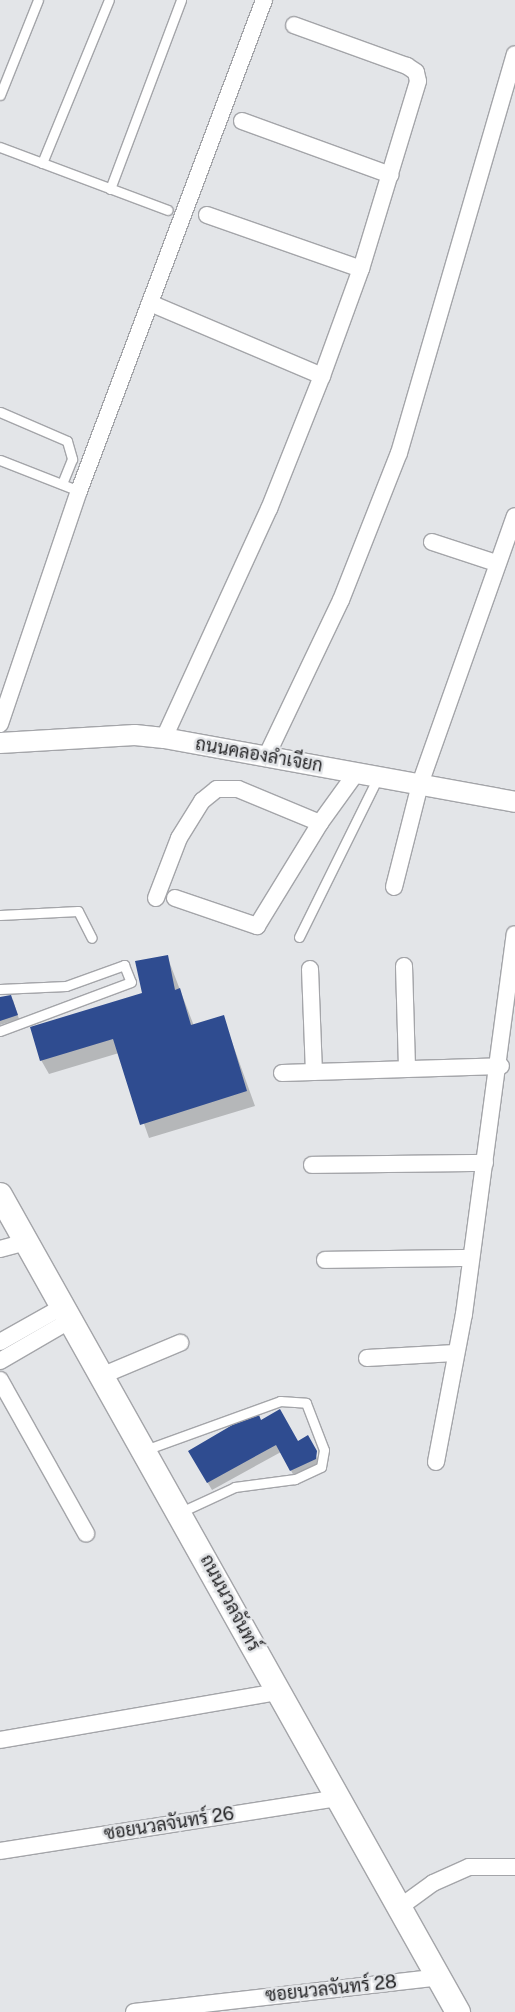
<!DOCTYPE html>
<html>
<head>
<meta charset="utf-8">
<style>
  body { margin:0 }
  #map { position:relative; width:515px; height:2012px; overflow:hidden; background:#e3e5e8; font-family:"Public Sans",Sarabun,sans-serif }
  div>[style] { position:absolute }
  .shadow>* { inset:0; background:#0003 }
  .building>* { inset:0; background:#2f4c90 }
  .roads { filter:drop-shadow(1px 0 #a4a5a9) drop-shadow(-1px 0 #a4a5a9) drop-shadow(0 1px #a4a5a9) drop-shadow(0 -1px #a4a5a9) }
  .service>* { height:9px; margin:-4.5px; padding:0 4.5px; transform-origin:4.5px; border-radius:4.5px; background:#fff }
  .minor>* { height:16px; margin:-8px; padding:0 8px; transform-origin:8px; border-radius:8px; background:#fff }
  .tertiary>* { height:20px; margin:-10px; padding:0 10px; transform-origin:10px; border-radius:10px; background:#fff }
  .secondary>* { height:24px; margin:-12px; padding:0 12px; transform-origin:12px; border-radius:12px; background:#fff }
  span { translate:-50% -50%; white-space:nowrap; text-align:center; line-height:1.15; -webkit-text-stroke:5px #e3e5e8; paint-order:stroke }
  .street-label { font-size:18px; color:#222224 }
</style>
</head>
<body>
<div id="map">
  <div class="shadow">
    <i style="clip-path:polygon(167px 956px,194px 1026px,223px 1017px,255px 1106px,149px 1138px,119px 1053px,49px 1074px,41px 1060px,143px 994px)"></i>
    <i style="clip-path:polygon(0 999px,13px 1000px,19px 1019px,0 1025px)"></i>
    <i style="clip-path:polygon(261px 1422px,298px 1443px,308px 1436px,320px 1466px,295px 1478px,281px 1452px,212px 1490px,189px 1451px)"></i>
  </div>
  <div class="building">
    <i style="clip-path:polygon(168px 955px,175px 990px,180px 988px,191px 1025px,224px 1015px,247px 1091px,140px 1125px,113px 1039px,40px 1061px,30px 1027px,142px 993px,135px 961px)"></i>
    <i style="clip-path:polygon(11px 995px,18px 1015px,0 1021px,0 997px)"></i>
    <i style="clip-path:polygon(280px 1409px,298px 1441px,308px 1435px,317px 1451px,316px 1459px,290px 1471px,276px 1445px,207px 1483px,188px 1451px,234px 1424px,259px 1415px,261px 1420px)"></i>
  </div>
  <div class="roads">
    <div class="service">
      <i style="left:0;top:95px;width:102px;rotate:-68.2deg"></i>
      <i style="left:0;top:147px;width:179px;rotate:20.6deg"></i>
      <i style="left:42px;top:163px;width:176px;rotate:-67.7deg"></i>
      <i style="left:110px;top:189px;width:202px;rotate:-69.4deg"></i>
      <i style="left:0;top:412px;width:73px;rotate:23.4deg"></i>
      <i style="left:67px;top:441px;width:19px;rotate:74deg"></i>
      <i style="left:72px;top:459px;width:27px;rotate:112deg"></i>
      <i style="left:0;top:460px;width:85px;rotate:21.4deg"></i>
      <i style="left:0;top:915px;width:78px;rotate:-2.9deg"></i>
      <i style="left:78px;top:911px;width:30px;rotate:63deg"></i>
      <i style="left:299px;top:937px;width:178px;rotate:-63.7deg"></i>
      <i style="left:0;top:989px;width:66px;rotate:-2.6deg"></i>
      <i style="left:66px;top:986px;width:62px;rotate:-19.9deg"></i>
      <i style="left:124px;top:965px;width:18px;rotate:68deg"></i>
      <i style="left:131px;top:982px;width:140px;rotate:159.5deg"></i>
      <i style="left:145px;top:1450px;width:144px;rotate:-19.9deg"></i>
      <i style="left:280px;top:1401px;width:26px;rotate:4deg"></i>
      <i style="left:306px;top:1403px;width:50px;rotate:69deg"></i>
      <i style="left:324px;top:1450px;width:17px;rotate:100deg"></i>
      <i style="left:321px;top:1467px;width:29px;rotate:155deg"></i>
      <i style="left:295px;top:1479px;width:61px;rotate:172.4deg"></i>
      <i style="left:235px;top:1487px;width:60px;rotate:155.2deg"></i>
    </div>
    <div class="minor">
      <i style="left:242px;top:121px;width:158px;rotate:20deg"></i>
      <i style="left:207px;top:215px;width:163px;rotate:19.3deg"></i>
      <i style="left:150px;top:303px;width:187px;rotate:23deg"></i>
      <i style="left:432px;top:542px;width:67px;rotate:18.2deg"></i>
      <i style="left:0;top:724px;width:246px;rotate:-71.3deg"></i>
      <i style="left:79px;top:491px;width:525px;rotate:-69.35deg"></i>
      <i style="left:164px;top:738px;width:252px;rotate:-65.4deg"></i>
      <i style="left:269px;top:509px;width:143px;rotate:-68.3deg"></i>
      <i style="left:322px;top:376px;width:114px;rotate:-70deg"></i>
      <i style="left:361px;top:269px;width:196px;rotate:-73.1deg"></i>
      <i style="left:418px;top:81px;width:9px;rotate:-103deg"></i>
      <i style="left:416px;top:72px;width:11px;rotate:-146deg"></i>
      <i style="left:407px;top:66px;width:120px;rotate:-160.1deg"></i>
      <i style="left:267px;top:755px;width:172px;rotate:-64.5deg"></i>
      <i style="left:341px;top:600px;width:158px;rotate:-68.5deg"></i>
      <i style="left:399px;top:453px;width:415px;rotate:-73.8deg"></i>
      <i style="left:394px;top:887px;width:106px;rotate:-75.8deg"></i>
      <i style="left:420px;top:784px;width:284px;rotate:-70.5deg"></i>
      <i style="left:156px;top:898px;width:64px;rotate:-69deg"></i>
      <i style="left:179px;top:838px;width:44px;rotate:-58.1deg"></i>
      <i style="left:202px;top:801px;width:19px;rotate:-39deg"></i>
      <i style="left:217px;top:789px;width:21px"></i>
      <i style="left:238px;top:789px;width:89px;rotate:22.5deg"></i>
      <i style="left:320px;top:823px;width:62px;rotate:-54.2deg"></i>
      <i style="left:175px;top:898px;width:87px;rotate:18.9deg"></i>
      <i style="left:257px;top:926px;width:121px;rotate:-58.5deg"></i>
      <i style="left:404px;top:966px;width:103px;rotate:88.3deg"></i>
      <i style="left:310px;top:969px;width:103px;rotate:87.8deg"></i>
      <i style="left:282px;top:1073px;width:219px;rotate:-1.8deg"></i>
      <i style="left:312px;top:1165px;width:173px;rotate:-0.7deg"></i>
      <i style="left:0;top:1249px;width:27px;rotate:-15deg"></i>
      <i style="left:325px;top:1260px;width:146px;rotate:-0.8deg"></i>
      <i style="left:0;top:1342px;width:71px;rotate:-29.4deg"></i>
      <i style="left:367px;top:1358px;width:88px;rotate:-3.3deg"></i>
      <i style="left:0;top:1361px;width:80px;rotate:-30.1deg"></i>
      <i style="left:101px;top:1376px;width:86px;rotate:-22.7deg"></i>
      <i style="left:0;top:1380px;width:176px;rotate:60.7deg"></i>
      <i style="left:436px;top:1462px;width:151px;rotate:-79.3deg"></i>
      <i style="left:464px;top:1314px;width:383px;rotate:-82.4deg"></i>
      <i style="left:0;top:1740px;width:283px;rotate:-9.8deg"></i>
      <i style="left:0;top:1851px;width:343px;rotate:-8.9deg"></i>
      <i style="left:400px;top:1907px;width:41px;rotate:-36deg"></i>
      <i style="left:433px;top:1883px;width:39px;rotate:-24deg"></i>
      <i style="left:469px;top:1867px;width:46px"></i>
      <i style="left:134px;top:2012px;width:307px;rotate:-6.5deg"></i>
    </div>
    <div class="tertiary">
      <i style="left:0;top:743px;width:135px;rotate:-3.4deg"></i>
      <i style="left:135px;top:735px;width:29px;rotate:6deg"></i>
      <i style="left:164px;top:738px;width:357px;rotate:10.3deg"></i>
    </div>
    <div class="secondary">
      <i style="left:0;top:1195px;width:937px;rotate:60.73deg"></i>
    </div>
  </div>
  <div class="street-label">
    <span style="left:259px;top:755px;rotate:10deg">ถนนคลองลำเจียก</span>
    <span style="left:230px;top:1603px;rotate:62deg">ถนนนวลจันทร์</span>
    <span style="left:169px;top:1824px;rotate:-9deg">ซอยนวลจันทร์ 26</span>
    <span style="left:331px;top:1989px;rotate:-6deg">ซอยนวลจันทร์ 28</span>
  </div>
</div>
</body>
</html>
